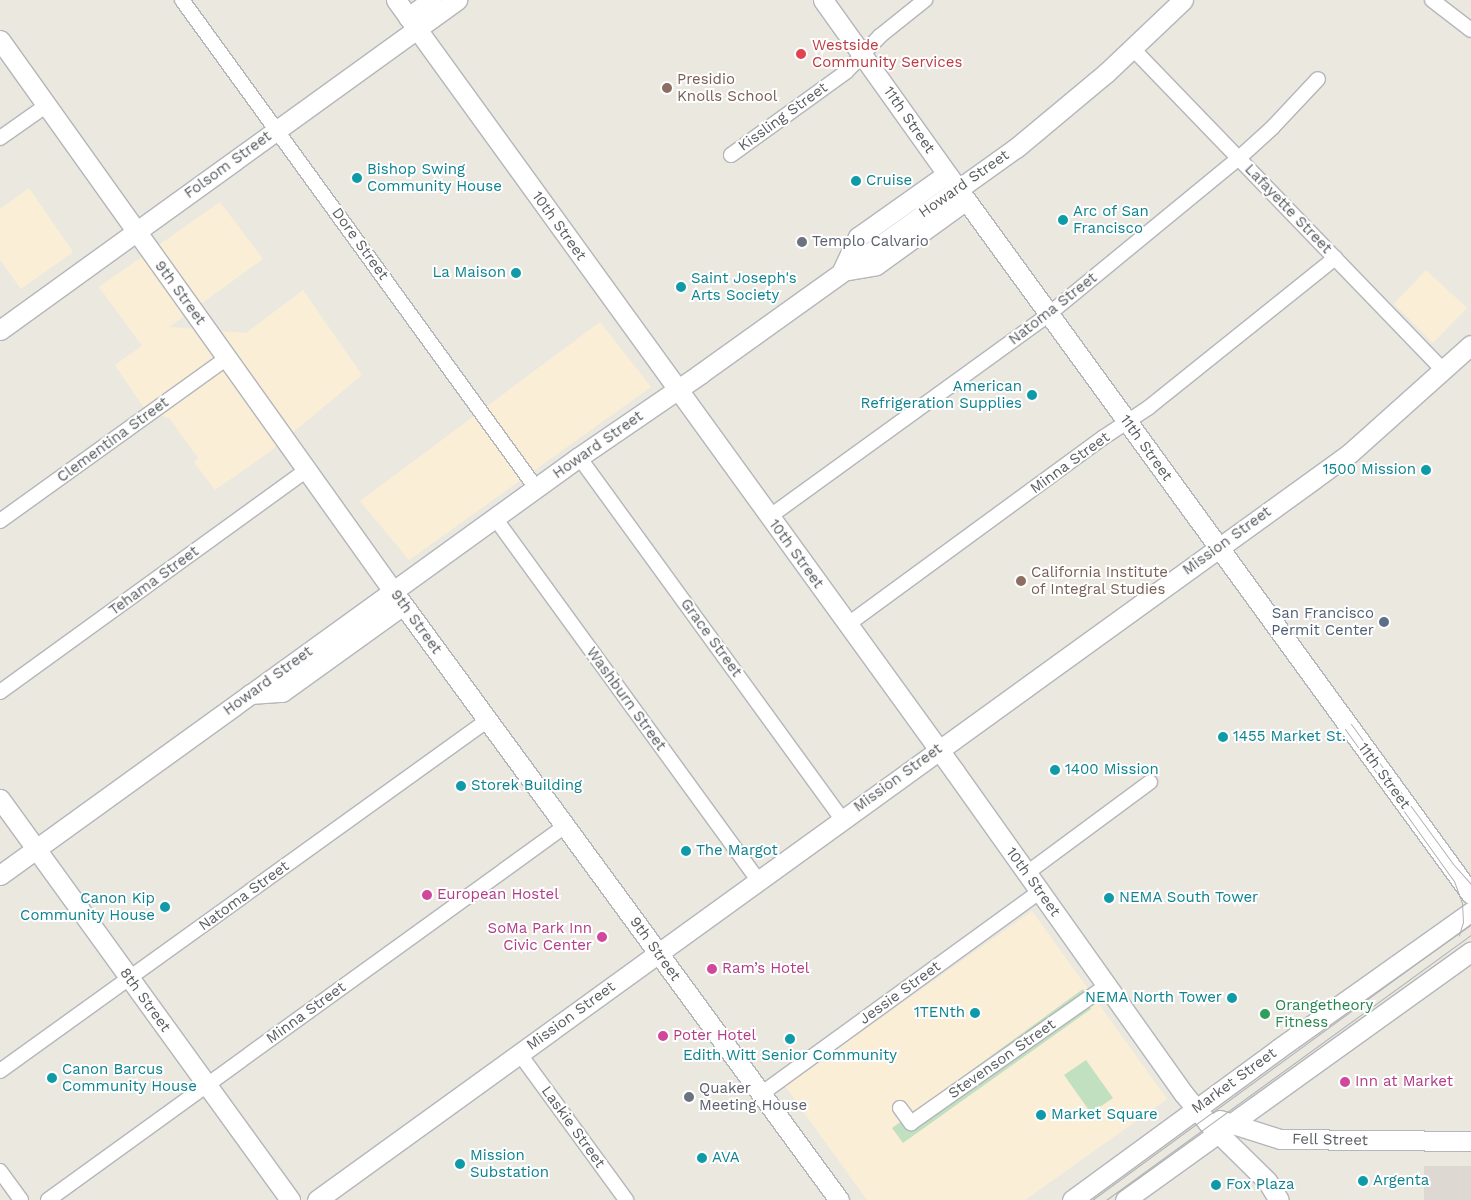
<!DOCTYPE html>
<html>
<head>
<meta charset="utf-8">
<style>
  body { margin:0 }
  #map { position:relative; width:1471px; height:1200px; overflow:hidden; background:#ebe8e0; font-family:"Work Sans",sans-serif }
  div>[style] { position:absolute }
  .commercial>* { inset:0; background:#faefd6 }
  .education>* { inset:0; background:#ddd9d2 }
  .green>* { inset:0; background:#c1e0bf }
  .roads { filter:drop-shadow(1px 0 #b3b6ba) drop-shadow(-1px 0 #b3b6ba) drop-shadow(0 1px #b3b6ba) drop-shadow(0 -1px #b3b6ba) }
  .street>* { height:14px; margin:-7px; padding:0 7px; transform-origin:7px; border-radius:7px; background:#fff }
  .secondary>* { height:19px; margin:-9.5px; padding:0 9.5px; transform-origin:9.5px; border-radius:9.5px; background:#fff }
  .tram>* { height:1px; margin:-0.5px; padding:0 0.5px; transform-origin:0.5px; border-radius:0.5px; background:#b1b2b2 }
  .dots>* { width:14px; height:14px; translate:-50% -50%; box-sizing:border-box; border:2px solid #fff; border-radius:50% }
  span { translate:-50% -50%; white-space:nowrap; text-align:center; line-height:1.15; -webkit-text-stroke:4px #fff; paint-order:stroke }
  .health-label { font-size:15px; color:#be3a42 }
  .left { translate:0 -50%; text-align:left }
  .education-label { font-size:15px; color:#785e54 }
  .street-label { font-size:15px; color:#595d60 }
  .culture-label { font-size:15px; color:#0d838f }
  .right { translate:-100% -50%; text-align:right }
  .worship-label { font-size:15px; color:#5b616d }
  .service-label { font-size:15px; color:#4e5e75 }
  .hotel-label { font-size:15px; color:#b23c85 }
  .leisure-label { font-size:15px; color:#27864d }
</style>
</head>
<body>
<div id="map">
  <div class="commercial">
    <i style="clip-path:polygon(29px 188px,73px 252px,21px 289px,0 260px,0 209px)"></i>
    <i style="clip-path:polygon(220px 202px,263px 259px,161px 333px,170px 327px,246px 333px,303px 290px,362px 375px,268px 453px,215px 490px,194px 462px,198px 458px,170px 419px,144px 408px,115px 365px,142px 346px,99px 287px)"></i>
    <i style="clip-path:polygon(1426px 270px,1467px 308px,1433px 343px,1394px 304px)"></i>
    <i style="clip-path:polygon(600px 322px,651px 387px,409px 560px,360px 501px)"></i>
    <i style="clip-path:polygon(1032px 911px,1167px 1099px,1025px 1200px,867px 1200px,785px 1086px)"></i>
  </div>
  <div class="education">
    <i style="clip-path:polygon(1424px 1166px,1471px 1166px,1471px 1200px,1424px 1200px)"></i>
  </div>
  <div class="green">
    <i style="clip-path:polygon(1083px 989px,1091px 1009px,903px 1143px,892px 1128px)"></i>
    <i style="clip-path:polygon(1086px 1060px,1113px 1098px,1091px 1113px,1064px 1075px)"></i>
  </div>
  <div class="roads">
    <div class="street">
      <i style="left:182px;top:0;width:603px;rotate:54.04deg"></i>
      <i style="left:1432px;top:0;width:49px;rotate:37.6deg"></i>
      <i style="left:1133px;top:49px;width:446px;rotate:46deg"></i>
      <i style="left:0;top:138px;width:57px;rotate:-35.1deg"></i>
      <i style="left:731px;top:155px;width:142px;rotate:-35.8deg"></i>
      <i style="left:846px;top:72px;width:50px;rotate:-46.6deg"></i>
      <i style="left:880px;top:36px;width:58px;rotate:-38.7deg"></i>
      <i style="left:579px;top:457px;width:447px;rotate:54deg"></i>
      <i style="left:769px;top:517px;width:346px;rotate:-35.9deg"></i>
      <i style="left:1049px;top:314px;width:246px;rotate:-39.4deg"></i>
      <i style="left:1239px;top:158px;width:45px;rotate:-42.3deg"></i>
      <i style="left:1272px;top:128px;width:67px;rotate:-46.8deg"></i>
      <i style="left:495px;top:518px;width:447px;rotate:54deg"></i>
      <i style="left:0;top:521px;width:279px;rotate:-35.7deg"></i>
      <i style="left:847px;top:625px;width:318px;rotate:-36.2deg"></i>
      <i style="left:1104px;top:437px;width:53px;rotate:-33.4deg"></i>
      <i style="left:1148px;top:408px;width:240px;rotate:-38.7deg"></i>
      <i style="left:0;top:692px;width:379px;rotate:-35.9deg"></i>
      <i style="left:1027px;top:873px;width:153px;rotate:-36.5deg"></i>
      <i style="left:519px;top:1053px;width:182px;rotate:53.9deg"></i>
      <i style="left:0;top:1071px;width:601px;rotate:-35.73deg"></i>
      <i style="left:761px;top:1094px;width:345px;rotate:-36deg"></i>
      <i style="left:900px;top:1108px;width:19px;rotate:54deg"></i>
      <i style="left:911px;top:1123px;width:240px;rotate:-35.1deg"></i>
      <i style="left:0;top:1171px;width:36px;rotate:54deg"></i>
      <i style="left:48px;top:1200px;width:638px;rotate:-35.88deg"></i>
    </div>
    <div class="secondary">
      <i style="left:396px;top:0;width:953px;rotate:54.09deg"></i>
      <i style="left:955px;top:772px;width:394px;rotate:54.6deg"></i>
      <i style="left:1183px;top:1093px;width:38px;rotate:50deg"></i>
      <i style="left:1207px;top:1122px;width:84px;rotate:44.5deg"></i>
      <i style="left:1267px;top:1181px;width:22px;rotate:58deg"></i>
      <i style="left:823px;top:0;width:232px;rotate:54.5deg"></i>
      <i style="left:958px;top:189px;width:872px;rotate:53.96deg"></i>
      <i style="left:408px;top:17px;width:29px;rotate:-35deg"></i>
      <i style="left:0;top:40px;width:677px;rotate:54.5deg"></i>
      <i style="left:393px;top:591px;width:755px;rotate:53.78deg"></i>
      <i style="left:849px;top:270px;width:27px;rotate:-10deg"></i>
      <i style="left:876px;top:265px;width:111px;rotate:-35.8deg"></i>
      <i style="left:842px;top:271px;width:38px;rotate:-65deg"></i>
      <i style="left:858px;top:237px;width:109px;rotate:-35.3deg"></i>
      <i style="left:0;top:330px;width:564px;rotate:-35.83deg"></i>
      <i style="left:250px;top:694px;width:32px;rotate:-4deg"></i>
      <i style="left:282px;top:692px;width:149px;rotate:-35.7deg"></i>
      <i style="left:0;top:799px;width:495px;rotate:54.1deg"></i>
      <i style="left:0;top:875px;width:714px;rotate:-35.83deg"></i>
      <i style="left:579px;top:457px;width:147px;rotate:-34.4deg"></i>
      <i style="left:700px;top:374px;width:388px;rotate:-35.6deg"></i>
      <i style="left:1016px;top:148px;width:117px;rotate:-39.8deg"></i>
      <i style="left:1106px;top:73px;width:106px;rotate:-43.5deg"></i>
      <i style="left:1220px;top:1120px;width:63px;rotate:17.6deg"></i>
      <i style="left:1280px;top:1139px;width:191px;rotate:0.6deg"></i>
      <i style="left:317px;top:1200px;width:1275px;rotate:-35.87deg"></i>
      <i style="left:1350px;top:453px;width:162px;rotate:-41.8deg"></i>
      <i style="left:1072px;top:1200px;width:255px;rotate:-36.2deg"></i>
      <i style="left:1278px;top:1049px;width:237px;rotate:-35.4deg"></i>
      <i style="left:1125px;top:1200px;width:426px;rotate:-35.7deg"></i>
    </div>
  </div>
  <div class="tram">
    <i style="left:1351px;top:724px;width:173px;rotate:53.9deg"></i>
    <i style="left:1453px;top:864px;width:27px;rotate:48deg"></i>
    <i style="left:1345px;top:729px;width:187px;rotate:54.4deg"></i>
    <i style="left:1454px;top:881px;width:23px;rotate:70deg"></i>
    <i style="left:1462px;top:903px;width:19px;rotate:87deg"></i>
    <i style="left:1463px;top:922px;width:14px;rotate:107deg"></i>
    <i style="left:1092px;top:1200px;width:469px;rotate:-36.1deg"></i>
    <i style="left:1106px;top:1200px;width:451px;rotate:-36deg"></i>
  </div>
  <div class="dots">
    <i style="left:801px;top:54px;background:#e0444e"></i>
    <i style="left:667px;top:88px;background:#8d6e63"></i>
    <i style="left:357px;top:178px;background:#0f9aa8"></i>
    <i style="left:856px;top:181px;background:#0f9aa8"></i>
    <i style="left:1063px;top:220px;background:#0f9aa8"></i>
    <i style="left:802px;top:242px;background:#6b7280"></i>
    <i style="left:516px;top:273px;background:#0f9aa8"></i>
    <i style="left:681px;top:287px;background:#0f9aa8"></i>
    <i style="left:1032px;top:395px;background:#0f9aa8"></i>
    <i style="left:1426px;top:470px;background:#0f9aa8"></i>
    <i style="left:1021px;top:581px;background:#8d6e63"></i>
    <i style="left:1384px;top:622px;background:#5c6f8a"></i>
    <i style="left:1223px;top:737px;background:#0f9aa8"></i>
    <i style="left:1055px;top:770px;background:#0f9aa8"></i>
    <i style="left:461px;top:786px;background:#0f9aa8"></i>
    <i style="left:686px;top:851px;background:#0f9aa8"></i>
    <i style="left:427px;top:895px;background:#d1479c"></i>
    <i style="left:1109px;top:898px;background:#0f9aa8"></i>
    <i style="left:165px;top:907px;background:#0f9aa8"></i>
    <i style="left:602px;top:937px;background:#d1479c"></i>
    <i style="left:712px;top:969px;background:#d1479c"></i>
    <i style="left:1232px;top:998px;background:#0f9aa8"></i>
    <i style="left:975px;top:1013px;background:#0f9aa8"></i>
    <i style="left:1265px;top:1014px;background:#2e9e5b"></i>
    <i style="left:663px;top:1036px;background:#d1479c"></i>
    <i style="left:790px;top:1039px;background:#0f9aa8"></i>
    <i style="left:52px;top:1078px;background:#0f9aa8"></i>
    <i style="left:1345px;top:1082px;background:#d1479c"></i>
    <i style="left:689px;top:1097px;background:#6b7280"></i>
    <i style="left:1041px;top:1115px;background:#0f9aa8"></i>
    <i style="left:702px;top:1158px;background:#0f9aa8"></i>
    <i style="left:460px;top:1164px;background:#0f9aa8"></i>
    <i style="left:1363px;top:1181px;background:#0f9aa8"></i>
    <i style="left:1216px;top:1185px;background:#0f9aa8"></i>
  </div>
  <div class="health-label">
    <span class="left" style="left:812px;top:54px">Westside<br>Community Services</span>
  </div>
  <div class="education-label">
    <span class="left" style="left:677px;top:88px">Presidio<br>Knolls School</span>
    <span class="left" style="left:1031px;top:581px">California Institute<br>of Integral Studies</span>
  </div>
  <div class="street-label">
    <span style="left:783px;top:117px;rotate:-36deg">Kissling Street</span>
    <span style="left:909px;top:120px;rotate:55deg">11th Street</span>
    <span style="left:228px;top:165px;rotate:-36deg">Folsom Street</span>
    <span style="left:964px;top:184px;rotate:-35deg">Howard Street</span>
    <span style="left:1288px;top:209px;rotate:46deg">Lafayette Street</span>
    <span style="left:559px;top:226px;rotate:54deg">10th Street</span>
    <span style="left:360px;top:244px;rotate:54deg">Dore Street</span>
    <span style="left:180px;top:293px;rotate:54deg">9th Street</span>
    <span style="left:1053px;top:309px;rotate:-38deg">Natoma Street</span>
    <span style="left:113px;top:440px;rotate:-36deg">Clementina Street</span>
    <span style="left:598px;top:445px;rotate:-35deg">Howard Street</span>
    <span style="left:1146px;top:448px;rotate:54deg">11th Street</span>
    <span style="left:1070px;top:463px;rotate:-36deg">Minna Street</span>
    <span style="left:1227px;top:541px;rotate:-36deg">Mission Street</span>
    <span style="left:796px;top:554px;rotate:54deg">10th Street</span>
    <span style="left:154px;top:581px;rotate:-36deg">Tehama Street</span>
    <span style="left:416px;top:622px;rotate:54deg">9th Street</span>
    <span style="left:711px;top:638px;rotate:54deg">Grace Street</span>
    <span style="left:268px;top:681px;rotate:-36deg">Howard Street</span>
    <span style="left:626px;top:699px;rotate:54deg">Washburn Street</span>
    <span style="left:1384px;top:776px;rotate:54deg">11th Street</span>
    <span style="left:898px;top:778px;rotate:-36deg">Mission Street</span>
    <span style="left:1033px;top:882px;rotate:54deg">10th Street</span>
    <span style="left:244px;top:896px;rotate:-36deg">Natoma Street</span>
    <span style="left:655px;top:949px;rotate:54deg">9th Street</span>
    <span style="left:900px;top:993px;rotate:-36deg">Jessie Street</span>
    <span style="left:145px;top:1000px;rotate:54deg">8th Street</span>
    <span style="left:306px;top:1013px;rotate:-36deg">Minna Street</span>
    <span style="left:571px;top:1016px;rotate:-36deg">Mission Street</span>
    <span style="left:1002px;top:1059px;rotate:-35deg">Stevenson Street</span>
    <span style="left:1234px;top:1081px;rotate:-36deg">Market Street</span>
    <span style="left:573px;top:1127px;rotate:54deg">Laskie Street</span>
    <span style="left:1330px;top:1140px;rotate:1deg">Fell Street</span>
  </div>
  <div class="culture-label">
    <span class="left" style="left:367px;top:178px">Bishop Swing<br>Community House</span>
    <span class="left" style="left:866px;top:181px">Cruise</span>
    <span class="left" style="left:1073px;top:220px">Arc of San<br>Francisco</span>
    <span class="right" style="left:506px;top:273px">La Maison</span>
    <span class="left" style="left:691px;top:287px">Saint Joseph's<br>Arts Society</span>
    <span class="right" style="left:1022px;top:395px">American<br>Refrigeration Supplies</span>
    <span class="right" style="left:1416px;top:470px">1500 Mission</span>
    <span class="left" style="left:1233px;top:737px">1455 Market St.</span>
    <span class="left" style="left:1065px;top:770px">1400 Mission</span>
    <span class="left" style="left:471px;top:786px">Storek Building</span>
    <span class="left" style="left:696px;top:851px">The Margot</span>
    <span class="right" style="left:155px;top:907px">Canon Kip<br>Community House</span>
    <span class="left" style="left:1119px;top:898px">NEMA South Tower</span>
    <span class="right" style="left:1222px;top:998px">NEMA North Tower</span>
    <span class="right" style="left:965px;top:1013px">1TENth</span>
    <span style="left:790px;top:1056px">Edith Witt Senior Community</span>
    <span class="left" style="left:62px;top:1078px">Canon Barcus<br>Community House</span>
    <span class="left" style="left:1051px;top:1115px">Market Square</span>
    <span class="left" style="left:470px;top:1164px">Mission<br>Substation</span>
    <span class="left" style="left:712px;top:1158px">AVA</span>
    <span class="left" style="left:1373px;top:1181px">Argenta</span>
    <span class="left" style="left:1226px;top:1185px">Fox Plaza</span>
  </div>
  <div class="worship-label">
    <span class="left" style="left:812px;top:242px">Templo Calvario</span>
    <span class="left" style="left:699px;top:1097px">Quaker<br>Meeting House</span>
  </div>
  <div class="service-label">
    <span class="right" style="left:1374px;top:622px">San Francisco<br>Permit Center</span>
  </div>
  <div class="hotel-label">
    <span class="left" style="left:437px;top:895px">European Hostel</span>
    <span class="right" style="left:592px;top:937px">SoMa Park Inn<br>Civic Center</span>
    <span class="left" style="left:722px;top:969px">Ram’s Hotel</span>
    <span class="left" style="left:673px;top:1036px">Poter Hotel</span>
    <span class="left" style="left:1355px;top:1082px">Inn at Market</span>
  </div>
  <div class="leisure-label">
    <span class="left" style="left:1275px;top:1014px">Orangetheory<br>Fitness</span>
  </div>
</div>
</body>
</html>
